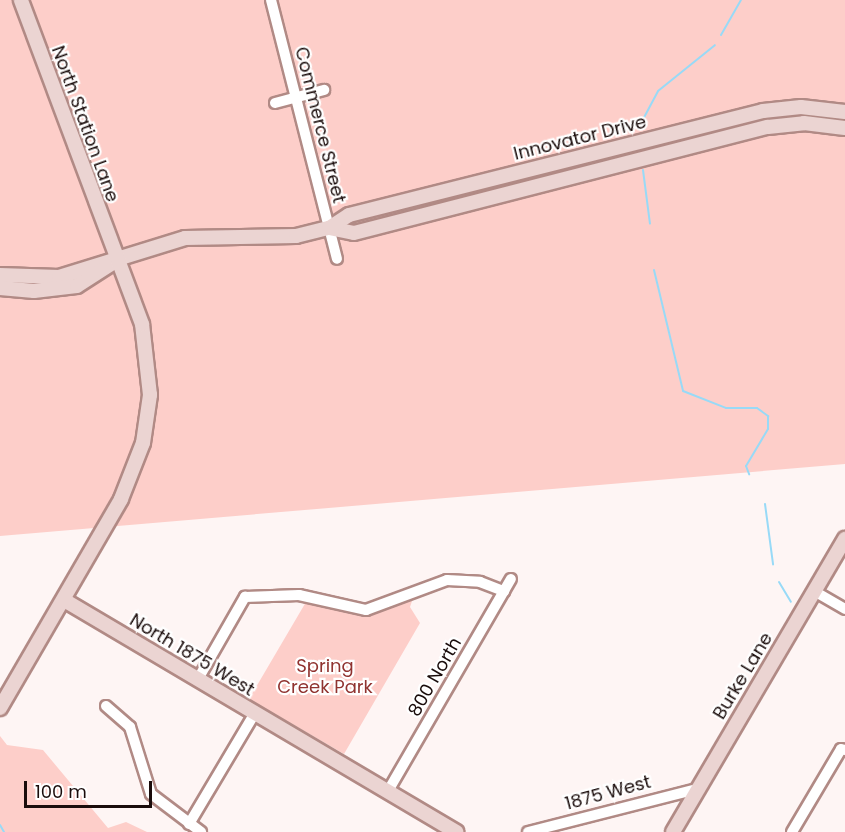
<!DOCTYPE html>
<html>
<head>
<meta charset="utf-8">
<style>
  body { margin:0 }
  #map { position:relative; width:845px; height:832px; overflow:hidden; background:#fef5f4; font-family:Poppins,sans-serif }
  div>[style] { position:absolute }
  .green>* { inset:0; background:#fdcec9 }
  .stream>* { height:2px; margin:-1px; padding:0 1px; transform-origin:1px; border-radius:1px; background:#98daf7 }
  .roads { filter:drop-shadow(2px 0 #b18a85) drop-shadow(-2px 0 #b18a85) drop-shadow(0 2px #b18a85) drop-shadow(0 -2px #b18a85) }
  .street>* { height:10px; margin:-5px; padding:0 5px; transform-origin:5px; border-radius:5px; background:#fff }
  .secondary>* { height:14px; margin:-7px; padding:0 7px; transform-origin:7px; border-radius:7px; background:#ebd4d2 }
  span { translate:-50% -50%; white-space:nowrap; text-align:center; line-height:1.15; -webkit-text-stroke:4.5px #fff; paint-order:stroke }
  .street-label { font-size:18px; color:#1a0c0b }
  .park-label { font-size:18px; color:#903330 }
  .scale { position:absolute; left:24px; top:781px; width:128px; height:27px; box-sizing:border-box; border:3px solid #1a0c0b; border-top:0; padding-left:8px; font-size:18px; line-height:21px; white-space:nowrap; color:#1a0c0b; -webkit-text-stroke:4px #fff; paint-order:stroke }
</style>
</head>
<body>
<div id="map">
  <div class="green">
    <i style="clip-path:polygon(0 0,845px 0,845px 464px,0 536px)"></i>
    <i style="clip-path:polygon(413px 598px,410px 607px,420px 623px,344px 754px,249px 699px,306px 602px,365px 615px)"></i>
    <i style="clip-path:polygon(0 736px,7px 745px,43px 750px,108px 828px,126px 822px,147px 832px,0 832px)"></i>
  </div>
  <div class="stream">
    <i style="left:721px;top:35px;width:40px;rotate:-60.3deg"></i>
    <i style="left:640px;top:125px;width:38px;rotate:-62deg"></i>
    <i style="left:658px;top:91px;width:73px;rotate:-38.9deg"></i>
    <i style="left:643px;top:170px;width:54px;rotate:82.6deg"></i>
    <i style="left:654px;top:270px;width:124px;rotate:76.5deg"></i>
    <i style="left:683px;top:391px;width:46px;rotate:21.6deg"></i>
    <i style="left:726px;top:408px;width:31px"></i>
    <i style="left:757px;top:408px;width:14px;rotate:36deg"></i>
    <i style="left:768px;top:416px;width:13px;rotate:90deg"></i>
    <i style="left:768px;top:429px;width:43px;rotate:120.7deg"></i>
    <i style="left:746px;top:466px;width:9px;rotate:69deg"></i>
    <i style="left:765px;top:504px;width:61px;rotate:82.4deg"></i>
    <i style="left:779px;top:582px;width:23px;rotate:59deg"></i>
    <i style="left:0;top:825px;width:8px;rotate:60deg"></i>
  </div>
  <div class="roads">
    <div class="street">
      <i style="left:271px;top:0;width:267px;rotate:75.7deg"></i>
      <i style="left:275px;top:103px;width:51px;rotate:-14.9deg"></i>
      <i style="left:814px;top:591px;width:36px;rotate:30deg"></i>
      <i style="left:198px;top:679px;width:95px;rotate:-60.2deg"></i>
      <i style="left:245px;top:597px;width:54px;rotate:-2.1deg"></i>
      <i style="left:299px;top:595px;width:69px;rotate:12.6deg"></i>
      <i style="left:366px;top:610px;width:86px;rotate:-20.3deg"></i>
      <i style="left:447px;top:580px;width:33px;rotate:3deg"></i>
      <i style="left:480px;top:582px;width:26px;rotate:21deg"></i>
      <i style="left:106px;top:706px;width:32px;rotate:41deg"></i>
      <i style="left:130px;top:727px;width:70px;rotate:72.6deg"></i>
      <i style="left:151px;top:794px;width:63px;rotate:37.2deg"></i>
      <i style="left:388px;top:791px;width:245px;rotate:-59.9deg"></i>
      <i style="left:189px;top:824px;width:129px;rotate:-59.3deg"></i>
      <i style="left:528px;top:832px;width:174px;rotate:-14.3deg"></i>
      <i style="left:792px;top:832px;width:96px;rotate:-59.4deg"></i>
      <i style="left:841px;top:749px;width:4px;rotate:14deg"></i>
    </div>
    <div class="secondary">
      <i style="left:329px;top:228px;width:25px;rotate:11deg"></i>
      <i style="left:354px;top:233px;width:427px;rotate:-14.4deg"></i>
      <i style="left:768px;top:127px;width:36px;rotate:-6deg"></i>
      <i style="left:804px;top:123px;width:41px;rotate:7deg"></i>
      <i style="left:0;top:275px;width:59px;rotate:1.9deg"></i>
      <i style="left:59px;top:277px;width:132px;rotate:-17.2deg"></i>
      <i style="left:185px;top:238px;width:111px;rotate:-1deg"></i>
      <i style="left:296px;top:236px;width:34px;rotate:-14deg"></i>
      <i style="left:329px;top:228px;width:24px;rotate:-33deg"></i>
      <i style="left:349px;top:215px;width:427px;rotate:-14.1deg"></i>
      <i style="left:763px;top:111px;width:38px;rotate:-6deg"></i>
      <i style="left:801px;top:107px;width:44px;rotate:6.5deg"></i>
      <i style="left:0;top:288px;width:34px;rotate:5deg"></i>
      <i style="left:34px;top:291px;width:43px;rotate:-6.6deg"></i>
      <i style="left:77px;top:286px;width:44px;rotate:-33deg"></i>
      <i style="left:64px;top:600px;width:456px;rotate:30.6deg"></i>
      <i style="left:0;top:708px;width:241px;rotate:-59.9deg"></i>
      <i style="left:121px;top:499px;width:60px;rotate:-68.6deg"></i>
      <i style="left:143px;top:443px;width:49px;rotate:-81.7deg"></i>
      <i style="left:150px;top:395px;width:71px;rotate:-96.4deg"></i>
      <i style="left:142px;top:324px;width:346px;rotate:-110.5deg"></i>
      <i style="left:673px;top:832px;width:340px;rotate:-59.6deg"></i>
    </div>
  </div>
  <div class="street-label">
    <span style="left:85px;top:124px;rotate:70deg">North Station Lane</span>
    <span style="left:320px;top:125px;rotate:76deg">Commerce Street</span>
    <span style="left:580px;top:138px;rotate:-14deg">Innovator Drive</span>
    <span style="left:192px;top:655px;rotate:31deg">North 1875 West</span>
    <span style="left:743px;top:676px;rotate:-59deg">Burke Lane</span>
    <span style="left:435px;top:677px;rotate:-60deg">800 North</span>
    <span style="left:608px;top:793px;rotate:-15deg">1875 West</span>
  </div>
  <div class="park-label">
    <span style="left:325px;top:677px">Spring<br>Creek Park</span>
  </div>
  <div class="scale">100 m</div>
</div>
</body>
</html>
